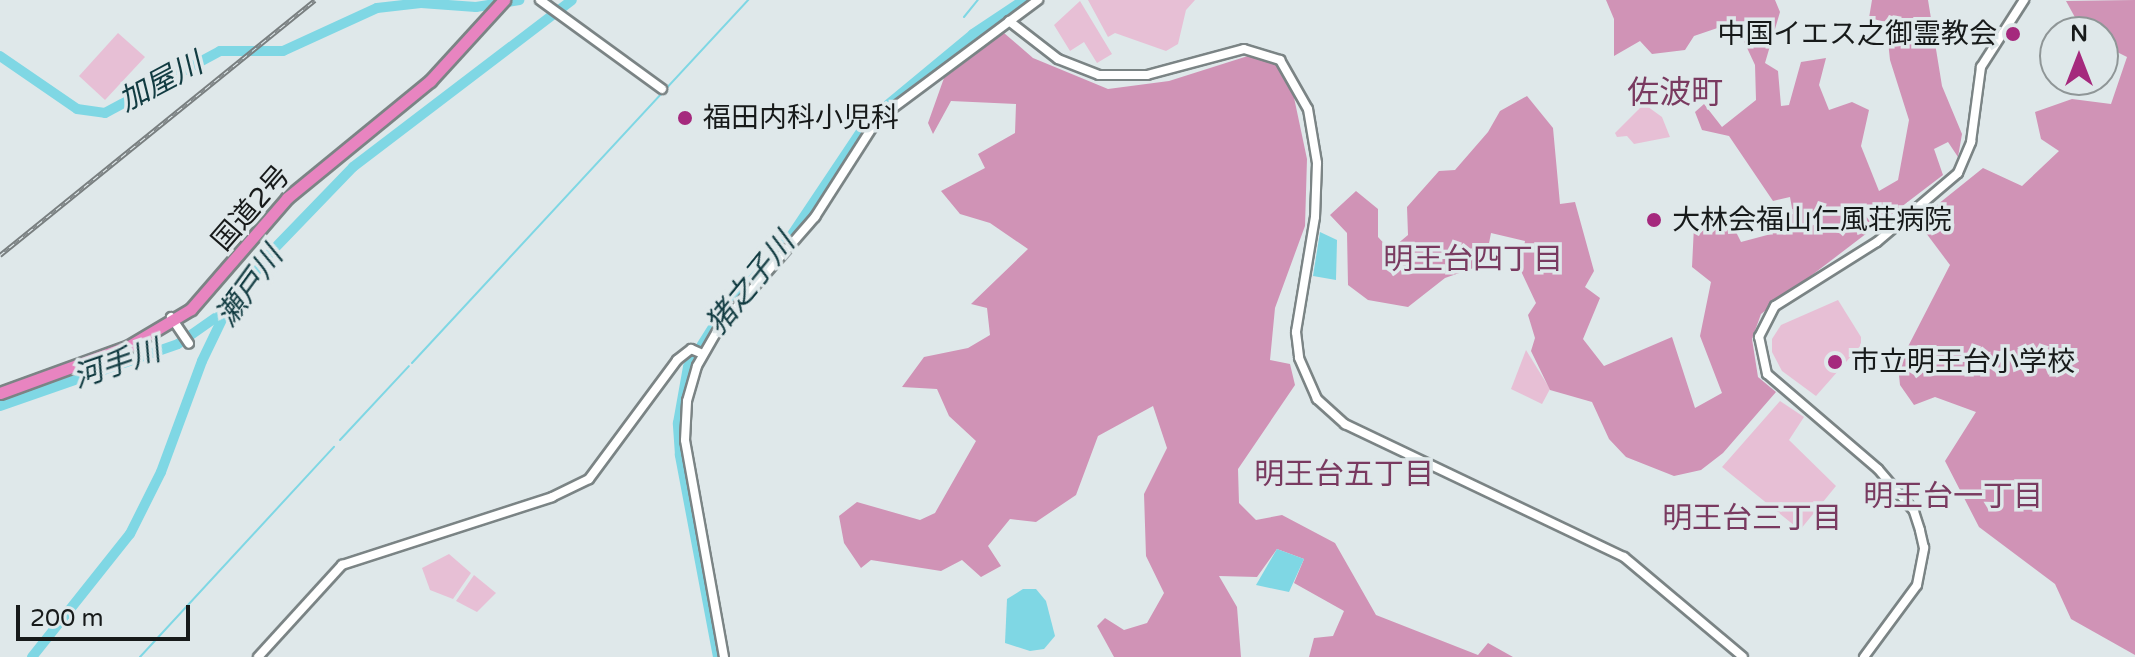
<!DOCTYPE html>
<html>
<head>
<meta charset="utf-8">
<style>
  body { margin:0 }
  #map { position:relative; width:2135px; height:657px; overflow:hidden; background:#dfe8ea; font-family:"Varela Round","Noto Sans JP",sans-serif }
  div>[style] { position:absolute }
  .green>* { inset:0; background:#e7bfd5 }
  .forest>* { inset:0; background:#d093b6 }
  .water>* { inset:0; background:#7fd7e4 }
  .stream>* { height:2px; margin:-1px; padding:0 1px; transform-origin:1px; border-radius:1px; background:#7fd7e4 }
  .river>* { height:10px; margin:-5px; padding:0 5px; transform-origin:5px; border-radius:5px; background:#7fd7e4 }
  .roads { filter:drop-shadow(2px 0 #7b8485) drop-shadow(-2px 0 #7b8485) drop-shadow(0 2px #7b8485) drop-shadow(0 -2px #7b8485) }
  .secondary>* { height:8px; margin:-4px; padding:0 4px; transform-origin:4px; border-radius:4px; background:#fff }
  .highway>* { height:11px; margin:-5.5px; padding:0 5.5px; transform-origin:5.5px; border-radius:5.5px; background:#e884c0 }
  .rail>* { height:5px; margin-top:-2.5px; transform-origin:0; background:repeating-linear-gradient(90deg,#dfe8ea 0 6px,#797f80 0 12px); box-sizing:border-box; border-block:2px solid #797f80 }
  .dots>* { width:22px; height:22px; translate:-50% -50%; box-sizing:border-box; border:4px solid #dfe8ea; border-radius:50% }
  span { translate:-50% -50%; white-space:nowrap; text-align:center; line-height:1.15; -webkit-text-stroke:7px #dfe8ea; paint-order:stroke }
  .poi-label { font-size:28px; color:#171a1a }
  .right { translate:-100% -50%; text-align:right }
  .left { translate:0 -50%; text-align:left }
  .street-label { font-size:28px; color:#171a1a }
  .water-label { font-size:30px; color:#113b41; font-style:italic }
  .neighbourhood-label { font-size:30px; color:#793a60 }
  .quarter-label { font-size:32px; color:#793a60 }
  .north { position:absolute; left:2039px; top:16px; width:80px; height:80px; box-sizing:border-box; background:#dfe8ea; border:2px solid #8f9697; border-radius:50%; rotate:0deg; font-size:22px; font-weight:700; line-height:32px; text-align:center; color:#171a1a }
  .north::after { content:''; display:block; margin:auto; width:28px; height:36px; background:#a5297d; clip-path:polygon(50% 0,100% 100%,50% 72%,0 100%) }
  .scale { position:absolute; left:16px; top:605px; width:174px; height:36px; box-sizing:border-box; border:4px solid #171a1a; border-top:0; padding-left:10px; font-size:24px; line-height:28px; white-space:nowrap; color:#171a1a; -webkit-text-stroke:6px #dfe8ea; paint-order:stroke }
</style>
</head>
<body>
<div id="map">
  <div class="green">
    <i style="clip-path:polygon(1088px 0,1195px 0,1186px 10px,1178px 44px,1166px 51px,1115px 33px,1108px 37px)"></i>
    <i style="clip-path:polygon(1080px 1px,1112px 54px,1097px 63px,1084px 42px,1070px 51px,1054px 25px)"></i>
    <i style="clip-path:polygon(118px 33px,145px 57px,105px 100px,79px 76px)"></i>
    <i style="clip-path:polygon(1644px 104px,1662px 117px,1670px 137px,1634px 144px,1627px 136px,1617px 137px,1615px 133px)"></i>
    <i style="clip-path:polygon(1838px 300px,1861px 337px,1861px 345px,1816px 396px,1782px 371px,1772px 352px,1772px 339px,1781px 325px)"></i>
    <i style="clip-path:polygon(1526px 350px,1550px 389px,1542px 404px,1511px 389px)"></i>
    <i style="clip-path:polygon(1780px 401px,1804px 417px,1789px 440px,1836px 486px,1800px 530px,1722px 467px)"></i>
    <i style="clip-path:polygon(449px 554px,471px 573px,453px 599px,430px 590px,422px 568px)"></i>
    <i style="clip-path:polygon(474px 575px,496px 593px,477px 612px,456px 601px)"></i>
  </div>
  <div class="forest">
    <i style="clip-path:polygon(1606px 0,1775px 0,1780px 12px,1765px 63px,1778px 71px,1781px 106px,1789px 105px,1801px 62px,1826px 58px,1819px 85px,1829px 110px,1852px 102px,1869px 110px,1861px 146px,1879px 191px,1898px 180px,1909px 120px,1890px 60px,1886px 22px,1869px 18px,1872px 0,1928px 0,1942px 86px,1962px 134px,1958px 157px,1948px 142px,1934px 149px,1943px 175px,1761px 314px,1752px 339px,1758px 377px,1776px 392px,1723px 453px,1701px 470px,1674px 476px,1626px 457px,1609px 439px,1592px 402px,1550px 390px,1531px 351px,1535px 338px,1528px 315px,1536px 303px,1520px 269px,1525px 241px,1491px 233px,1485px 264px,1445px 278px,1408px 307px,1368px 300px,1348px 285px,1347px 233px,1330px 215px,1356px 191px,1378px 209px,1378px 237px,1390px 250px,1408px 235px,1407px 207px,1439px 171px,1455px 170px,1488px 132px,1500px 111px,1527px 96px,1553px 128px,1560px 204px,1575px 202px,1594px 271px,1585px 287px,1600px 298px,1583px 339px,1604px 366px,1672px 337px,1695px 408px,1722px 393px,1700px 336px,1711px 282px,1692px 267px,1694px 226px,1731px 222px,1741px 242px,1771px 234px,1772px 220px,1793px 214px,1790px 197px,1773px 201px,1729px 136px,1702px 130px,1695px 112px,1704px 104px,1722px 127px,1756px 100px,1755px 65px,1735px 22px,1694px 36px,1685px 50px,1652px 54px,1640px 41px,1614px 56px,1614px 19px)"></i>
    <i style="clip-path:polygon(2135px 0,2135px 655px,2071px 619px,2055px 584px,1979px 527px,1945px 461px,1976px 412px,1935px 397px,1914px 405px,1900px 385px,1898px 366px,1950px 265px,1917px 221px,1983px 168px,2022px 186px,2059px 151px,2041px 139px,2035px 112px,2072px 99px,2111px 104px,2127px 57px,2103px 45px,2103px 32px,2083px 32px,2066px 1px)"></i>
    <i style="clip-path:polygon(1004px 33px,1033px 58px,1108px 89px,1169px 81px,1251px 55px,1277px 65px,1292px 88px,1307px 159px,1305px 226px,1275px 308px,1270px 360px,1290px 364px,1295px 385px,1238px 469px,1239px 503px,1256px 520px,1282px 515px,1335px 543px,1376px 615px,1478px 655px,1488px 643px,1513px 657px,1309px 657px,1314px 638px,1333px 636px,1344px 611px,1294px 583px,1304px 559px,1277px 549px,1257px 577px,1219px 576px,1237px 607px,1241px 657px,1114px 657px,1097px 626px,1105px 618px,1124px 630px,1147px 623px,1164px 593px,1146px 556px,1144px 494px,1167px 448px,1153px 406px,1098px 436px,1076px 495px,1036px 522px,1010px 519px,988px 546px,1001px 566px,981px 577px,962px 560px,941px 571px,871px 560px,861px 568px,844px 543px,839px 516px,857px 502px,920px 520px,935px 513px,976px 441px,949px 416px,937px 389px,902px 387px,924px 357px,968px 348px,990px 335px,987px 308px,971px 304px,1028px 249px,990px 223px,960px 214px,941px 191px,985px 168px,978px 154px,1015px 133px,1016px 104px,951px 101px,933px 134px,928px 123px,944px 78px)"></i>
  </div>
  <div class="water">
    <i style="clip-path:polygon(1320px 232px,1337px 240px,1336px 280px,1313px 276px)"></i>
    <i style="clip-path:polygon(1277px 549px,1304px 559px,1289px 592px,1256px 585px)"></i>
    <i style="clip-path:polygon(1023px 589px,1036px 589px,1046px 601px,1055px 636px,1044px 649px,1030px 651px,1005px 643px,1007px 599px)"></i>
  </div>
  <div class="stream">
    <i style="left:415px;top:0;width:7px;rotate:27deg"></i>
    <i style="left:964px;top:17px;width:22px;rotate:-51deg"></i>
    <i style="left:412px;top:363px;width:495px;rotate:-47.2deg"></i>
    <i style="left:340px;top:440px;width:101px;rotate:-47deg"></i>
    <i style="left:140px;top:657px;width:286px;rotate:-47.3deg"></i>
  </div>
  <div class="river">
    <i style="left:0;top:56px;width:93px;rotate:34.5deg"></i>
    <i style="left:77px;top:109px;width:28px;rotate:8deg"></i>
    <i style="left:105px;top:113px;width:131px;rotate:-28.3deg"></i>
    <i style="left:220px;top:51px;width:63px"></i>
    <i style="left:283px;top:51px;width:103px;rotate:-24.6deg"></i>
    <i style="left:377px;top:8px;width:44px;rotate:-6.5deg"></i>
    <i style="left:421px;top:3px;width:55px;rotate:4.2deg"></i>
    <i style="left:476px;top:7px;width:44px;rotate:-9.2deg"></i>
    <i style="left:0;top:406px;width:188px;rotate:-19.2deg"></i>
    <i style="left:178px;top:344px;width:57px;rotate:-35.1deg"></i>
    <i style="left:32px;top:657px;width:157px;rotate:-51.5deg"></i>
    <i style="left:130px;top:534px;width:69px;rotate:-63.4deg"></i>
    <i style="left:161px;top:472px;width:118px;rotate:-69.7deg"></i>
    <i style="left:202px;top:361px;width:58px;rotate:-64.3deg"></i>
    <i style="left:227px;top:309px;width:72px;rotate:-52.3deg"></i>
    <i style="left:271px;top:252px;width:118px;rotate:-46deg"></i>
    <i style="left:353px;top:167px;width:275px;rotate:-37.3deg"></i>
    <i style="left:718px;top:657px;width:206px;rotate:-100.7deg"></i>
    <i style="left:680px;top:455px;width:32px;rotate:-94deg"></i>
    <i style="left:678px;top:423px;width:57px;rotate:-79.9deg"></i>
    <i style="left:688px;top:367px;width:60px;rotate:-57.9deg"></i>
    <i style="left:720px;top:316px;width:107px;rotate:-48.4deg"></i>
    <i style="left:791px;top:236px;width:138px;rotate:-56.2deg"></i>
    <i style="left:868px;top:121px;width:136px;rotate:-39.6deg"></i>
    <i style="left:973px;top:34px;width:61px;rotate:-33.7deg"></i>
  </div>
  <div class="roads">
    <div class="secondary">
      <i style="left:540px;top:0;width:151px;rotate:36.1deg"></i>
      <i style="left:1009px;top:21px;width:62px;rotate:37.8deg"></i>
      <i style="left:1058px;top:59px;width:44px;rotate:21.3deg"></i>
      <i style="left:1099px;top:75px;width:48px"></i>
      <i style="left:1147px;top:75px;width:100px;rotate:-15deg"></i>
      <i style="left:1244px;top:49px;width:38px;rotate:17deg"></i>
      <i style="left:1280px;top:60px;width:56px;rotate:60.3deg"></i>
      <i style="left:1308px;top:109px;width:55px;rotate:80.5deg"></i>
      <i style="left:1317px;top:163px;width:54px;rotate:92.1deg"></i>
      <i style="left:1315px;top:217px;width:117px;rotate:99.4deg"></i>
      <i style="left:1296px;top:332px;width:26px;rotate:83deg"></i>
      <i style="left:1299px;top:358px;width:45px;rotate:66.3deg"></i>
      <i style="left:1317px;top:399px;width:38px;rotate:42deg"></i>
      <i style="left:1345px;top:424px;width:309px;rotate:25.5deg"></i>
      <i style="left:1624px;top:557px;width:155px;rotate:40deg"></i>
      <i style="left:171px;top:317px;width:32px;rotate:56deg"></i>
      <i style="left:258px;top:657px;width:125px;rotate:-47.6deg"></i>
      <i style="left:342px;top:565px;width:221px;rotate:-17.9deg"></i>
      <i style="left:552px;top:497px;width:41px;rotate:-25.9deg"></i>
      <i style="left:589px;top:479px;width:148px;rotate:-53.5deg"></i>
      <i style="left:677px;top:360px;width:18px;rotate:-38deg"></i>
      <i style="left:691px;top:349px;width:13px;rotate:23deg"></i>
      <i style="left:724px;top:657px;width:220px;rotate:-100.2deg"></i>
      <i style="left:685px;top:440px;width:39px;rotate:-87deg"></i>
      <i style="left:687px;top:401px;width:36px;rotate:-74deg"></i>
      <i style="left:697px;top:366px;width:46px;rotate:-60.1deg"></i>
      <i style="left:720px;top:326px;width:145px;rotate:-48.9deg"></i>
      <i style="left:815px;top:217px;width:115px;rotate:-57.4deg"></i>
      <i style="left:877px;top:120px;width:201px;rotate:-36.7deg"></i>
      <i style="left:1864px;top:657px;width:89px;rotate:-53.6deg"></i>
      <i style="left:1917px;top:585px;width:38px;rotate:-79deg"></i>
      <i style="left:1924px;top:548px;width:18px;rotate:-103deg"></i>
      <i style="left:1920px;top:530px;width:20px;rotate:-108deg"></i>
      <i style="left:1914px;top:511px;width:55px;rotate:-130.6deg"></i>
      <i style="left:1878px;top:469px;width:146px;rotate:-139.4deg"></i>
      <i style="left:1767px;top:374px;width:38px;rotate:-102deg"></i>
      <i style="left:1759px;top:337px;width:35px;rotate:-63deg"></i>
      <i style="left:1775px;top:306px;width:120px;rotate:-32.1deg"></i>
      <i style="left:1877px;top:242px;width:106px;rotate:-40.4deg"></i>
      <i style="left:1958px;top:173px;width:34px;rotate:-67deg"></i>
      <i style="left:1971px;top:142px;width:76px;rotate:-82.4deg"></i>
      <i style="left:1981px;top:67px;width:80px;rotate:-57.3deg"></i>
    </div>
    <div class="highway">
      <i style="left:0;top:393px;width:137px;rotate:-20deg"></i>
      <i style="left:129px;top:346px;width:72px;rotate:-30.8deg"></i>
      <i style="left:191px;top:309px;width:147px;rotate:-49.1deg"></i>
      <i style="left:287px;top:198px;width:185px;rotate:-39.3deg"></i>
      <i style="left:430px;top:81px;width:110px;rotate:-47.6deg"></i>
    </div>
  </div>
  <div class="rail">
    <i style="left:0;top:255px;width:405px;rotate:-39deg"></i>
  </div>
  <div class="dots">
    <i style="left:2013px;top:34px;background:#a5297d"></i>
    <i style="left:685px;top:118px;background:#a5297d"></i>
    <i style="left:1654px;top:220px;background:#a5297d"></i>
    <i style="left:1835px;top:362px;background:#a5297d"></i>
  </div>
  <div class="poi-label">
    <span class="right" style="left:1997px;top:34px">中国イエス之御霊教会</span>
    <span class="left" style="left:703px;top:118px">福田内科小児科</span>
    <span class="left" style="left:1672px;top:220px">大林会福山仁風荘病院</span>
    <span class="left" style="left:1851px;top:362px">市立明王台小学校</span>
  </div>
  <div class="street-label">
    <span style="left:251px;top:208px;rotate:-49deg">国道2号</span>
  </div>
  <div class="water-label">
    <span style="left:161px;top:83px;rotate:-28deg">加屋川</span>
    <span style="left:751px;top:284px;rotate:-51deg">猪之子川</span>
    <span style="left:250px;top:287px;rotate:-54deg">瀬戸川</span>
    <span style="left:117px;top:365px;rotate:-19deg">河手川</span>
  </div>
  <div class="neighbourhood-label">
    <span style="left:1473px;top:260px">明王台四丁目</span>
    <span style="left:1344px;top:475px">明王台五丁目</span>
    <span style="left:1953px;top:497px">明王台一丁目</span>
    <span style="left:1752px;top:519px">明王台三丁目</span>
  </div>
  <div class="quarter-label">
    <span style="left:1675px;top:93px">佐波町</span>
  </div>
  <div class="north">N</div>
  <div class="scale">200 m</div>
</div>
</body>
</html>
